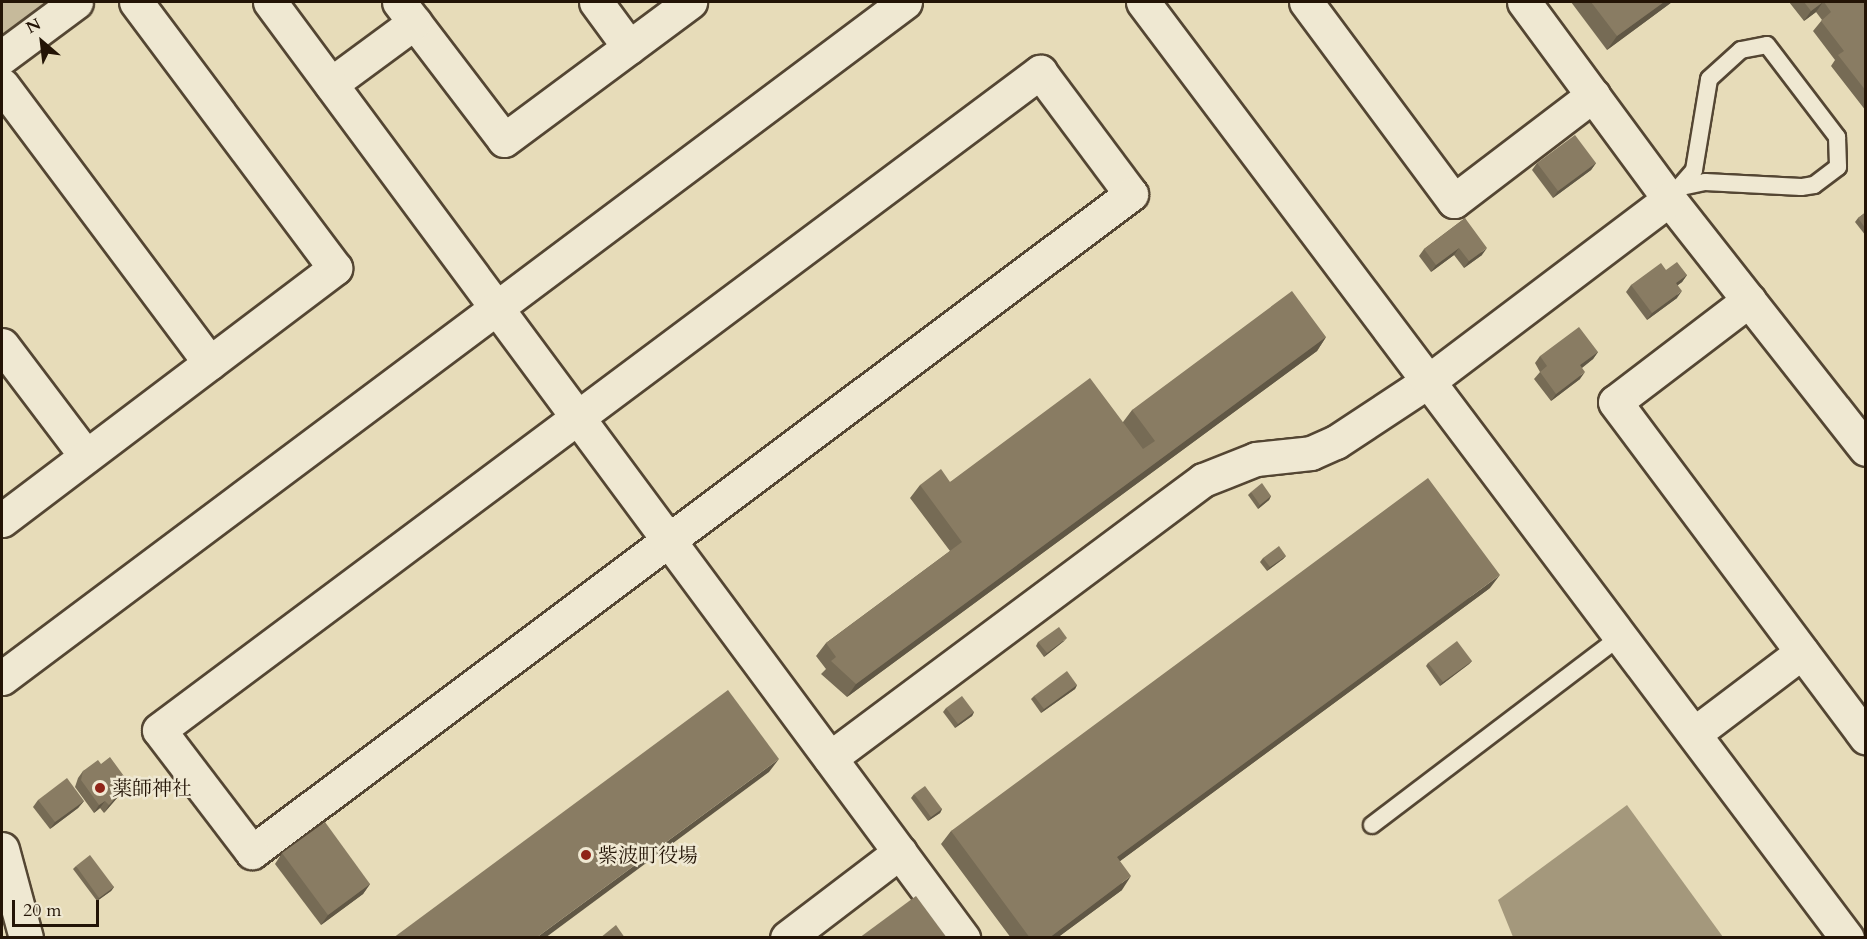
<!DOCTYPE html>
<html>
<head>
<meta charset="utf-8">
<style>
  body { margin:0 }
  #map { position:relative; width:1867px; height:939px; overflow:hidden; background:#e7dcb9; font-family:Cardo,"Noto Serif JP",serif }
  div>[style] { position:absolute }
  .green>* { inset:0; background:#c6ba9b }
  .water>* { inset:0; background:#a4987c }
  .roads { filter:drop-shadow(2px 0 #544633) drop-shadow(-2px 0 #544633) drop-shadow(0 2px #544633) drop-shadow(0 -2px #544633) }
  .lane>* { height:16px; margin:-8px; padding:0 8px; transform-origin:8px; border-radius:8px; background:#efe8d2 }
  .street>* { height:33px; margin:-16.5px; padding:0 16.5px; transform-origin:16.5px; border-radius:16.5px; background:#efe8d2 }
  .secondary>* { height:33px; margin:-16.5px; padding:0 16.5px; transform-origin:16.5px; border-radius:16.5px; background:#efe8d2 }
  .wall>* { inset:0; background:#766b55 }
  .shaded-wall>* { inset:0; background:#605745 }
  .building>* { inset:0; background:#897c63 }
  .dots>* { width:16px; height:16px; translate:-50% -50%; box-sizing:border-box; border:3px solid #efe8d2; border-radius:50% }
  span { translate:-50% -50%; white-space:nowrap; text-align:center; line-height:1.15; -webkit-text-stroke:5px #efe8d2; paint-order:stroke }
  .poi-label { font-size:20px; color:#231406 }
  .left { translate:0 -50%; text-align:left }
  .frame { position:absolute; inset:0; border:3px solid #231406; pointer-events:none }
  .north { position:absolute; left:12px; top:12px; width:60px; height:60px; -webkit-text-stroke:4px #efe8d2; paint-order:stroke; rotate:332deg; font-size:16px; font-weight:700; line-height:24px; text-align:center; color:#231406 }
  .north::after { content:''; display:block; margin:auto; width:21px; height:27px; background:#231406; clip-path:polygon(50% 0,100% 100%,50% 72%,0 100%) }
  .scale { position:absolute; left:12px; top:900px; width:87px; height:27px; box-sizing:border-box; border:3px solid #231406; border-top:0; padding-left:8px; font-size:18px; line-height:21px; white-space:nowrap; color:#231406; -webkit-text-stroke:4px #efe8d2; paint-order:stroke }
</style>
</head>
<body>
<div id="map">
  <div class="green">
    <i style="clip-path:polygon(2px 2px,54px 2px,2px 41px)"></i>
  </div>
  <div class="water">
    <i style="clip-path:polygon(1627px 805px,1723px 937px,1513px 937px,1498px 900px)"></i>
  </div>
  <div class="roads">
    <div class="lane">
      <i style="left:1669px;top:199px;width:38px;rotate:-49deg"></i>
      <i style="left:1694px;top:170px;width:92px;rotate:-80.6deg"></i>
      <i style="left:1709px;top:79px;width:43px;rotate:-42.2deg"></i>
      <i style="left:1741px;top:50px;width:26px;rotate:-11deg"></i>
      <i style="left:1767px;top:45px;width:116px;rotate:52.7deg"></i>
      <i style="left:1837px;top:137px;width:30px;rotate:88deg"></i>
      <i style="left:1838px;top:167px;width:30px;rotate:143deg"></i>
      <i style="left:1814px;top:185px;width:13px;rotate:171deg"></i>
      <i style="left:1801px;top:187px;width:96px;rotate:-177deg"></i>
      <i style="left:1705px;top:182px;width:24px;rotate:168deg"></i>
      <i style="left:1372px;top:825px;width:314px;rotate:-37.2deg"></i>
    </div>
    <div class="street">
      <i style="left:399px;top:2px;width:173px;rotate:52.7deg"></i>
      <i style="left:504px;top:140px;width:232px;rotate:-36.6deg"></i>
      <i style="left:596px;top:2px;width:56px;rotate:53.7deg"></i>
      <i style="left:1306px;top:2px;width:248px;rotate:53.4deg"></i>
      <i style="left:1454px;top:201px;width:175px;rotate:-37.3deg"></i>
      <i style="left:1524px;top:2px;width:245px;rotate:53.6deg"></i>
      <i style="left:1669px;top:199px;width:318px;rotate:51.8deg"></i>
      <i style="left:2px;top:57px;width:92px;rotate:-36.6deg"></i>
      <i style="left:1040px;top:72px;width:152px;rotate:53.3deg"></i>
      <i style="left:1131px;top:194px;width:1098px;rotate:143.18deg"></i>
      <i style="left:252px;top:852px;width:153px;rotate:-127.3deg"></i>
      <i style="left:159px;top:730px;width:1100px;rotate:-36.76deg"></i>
      <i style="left:331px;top:84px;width:104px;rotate:-36.4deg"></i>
      <i style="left:2px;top:85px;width:347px;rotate:53.2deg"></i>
      <i style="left:1749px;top:300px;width:168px;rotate:142.7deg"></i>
      <i style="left:1615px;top:402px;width:419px;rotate:53.2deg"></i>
      <i style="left:2px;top:345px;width:139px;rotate:52.9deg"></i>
      <i style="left:2px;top:520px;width:418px;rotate:-37.1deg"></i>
      <i style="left:335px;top:268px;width:332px;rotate:-126.8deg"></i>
      <i style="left:1695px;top:733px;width:134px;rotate:-37.1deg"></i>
      <i style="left:830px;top:758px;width:465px;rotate:-36.7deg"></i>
      <i style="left:1203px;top:480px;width:57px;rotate:-21.6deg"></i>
      <i style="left:1256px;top:459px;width:55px;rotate:-6.2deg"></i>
      <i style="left:1311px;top:453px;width:27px;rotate:-24deg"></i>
      <i style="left:1336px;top:442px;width:113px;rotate:-33.4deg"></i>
      <i style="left:787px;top:938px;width:142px;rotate:-37.3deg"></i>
    </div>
    <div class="secondary">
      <i style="left:270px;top:2px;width:1165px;rotate:53.48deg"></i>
      <i style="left:1143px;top:2px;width:1171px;rotate:53.05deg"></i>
      <i style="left:1430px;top:380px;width:300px;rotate:-37.1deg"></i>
      <i style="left:2px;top:678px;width:1128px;rotate:-36.82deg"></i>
      <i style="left:2px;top:849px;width:92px;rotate:74.9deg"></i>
    </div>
  </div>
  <div class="wall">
    <i style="clip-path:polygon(1571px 2px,1672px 2px,1607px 50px)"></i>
    <i style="clip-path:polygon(1789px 2px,1866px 2px,1866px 111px,1831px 66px,1835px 60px,1813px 31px,1822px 20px,1816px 12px,1804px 21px)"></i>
    <i style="clip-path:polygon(1537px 163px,1596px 163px,1591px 170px,1553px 198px,1532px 170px)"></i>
    <i style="clip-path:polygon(1866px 212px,1866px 236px,1855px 222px,1858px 218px)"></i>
    <i style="clip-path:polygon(1465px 218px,1482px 255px,1464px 268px,1454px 255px,1431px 272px,1419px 256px,1424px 249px)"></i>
    <i style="clip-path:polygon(1666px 270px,1687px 275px,1682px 282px,1678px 285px,1677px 298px,1647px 320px,1626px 292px,1631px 285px)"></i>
    <i style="clip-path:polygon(1326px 337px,1317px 351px,847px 697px,821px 674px,826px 669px,816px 656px,826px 643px,950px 551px,910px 498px,920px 485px,950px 482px,1123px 422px,1132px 410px)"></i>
    <i style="clip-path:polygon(1598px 352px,1593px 359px,1582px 368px,1580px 379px,1551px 401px,1534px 379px,1540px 372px,1535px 363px,1540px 356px)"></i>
    <i style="clip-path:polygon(1251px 492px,1271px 496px,1269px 500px,1258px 509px,1248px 495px)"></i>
    <i style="clip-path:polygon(1286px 556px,1283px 559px,1267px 571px,1260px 562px,1263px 558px)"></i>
    <i style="clip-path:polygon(1490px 588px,1120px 861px,1122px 890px,1057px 938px,1011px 938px,941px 844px,951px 831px)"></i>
    <i style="clip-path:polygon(1064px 641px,1044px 657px,1036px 646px,1038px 642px)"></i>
    <i style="clip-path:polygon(1472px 661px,1469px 664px,1440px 686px,1426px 666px,1428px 663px)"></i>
    <i style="clip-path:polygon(1077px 685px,1075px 689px,1041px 713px,1031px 699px,1034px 696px)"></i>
    <i style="clip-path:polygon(946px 708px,974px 712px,972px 716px,955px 728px,943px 712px)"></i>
    <i style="clip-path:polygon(101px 764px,129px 783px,124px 790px,104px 813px,100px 808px,94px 813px,75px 787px,78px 778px,83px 771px)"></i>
    <i style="clip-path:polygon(914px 794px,942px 809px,940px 813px,928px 821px,911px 798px)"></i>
    <i style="clip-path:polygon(38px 800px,84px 801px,78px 808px,50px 829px,33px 807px)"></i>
    <i style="clip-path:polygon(282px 853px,370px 884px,363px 894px,321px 925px,275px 864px)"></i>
    <i style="clip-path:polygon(76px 866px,114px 887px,111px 891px,97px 901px,73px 869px)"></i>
  </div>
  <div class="shaded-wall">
    <i style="clip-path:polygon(1664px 2px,1672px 2px,1607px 50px,1617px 36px)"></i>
    <i style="clip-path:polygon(1823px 2px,1816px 12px,1804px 21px,1811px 11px)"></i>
    <i style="clip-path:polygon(1596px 163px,1591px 170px,1553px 198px,1558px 191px)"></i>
    <i style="clip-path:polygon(1459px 248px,1454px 255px,1431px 272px,1436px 265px)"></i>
    <i style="clip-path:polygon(1487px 248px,1482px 255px,1464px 268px,1469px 261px)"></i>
    <i style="clip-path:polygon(1687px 275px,1682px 282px,1671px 290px,1676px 283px)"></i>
    <i style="clip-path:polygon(1682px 291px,1677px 298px,1647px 320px,1652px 313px)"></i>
    <i style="clip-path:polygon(1326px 337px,1317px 351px,847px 697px,856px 684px)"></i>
    <i style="clip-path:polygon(1598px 352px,1593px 359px,1575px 373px,1580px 365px)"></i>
    <i style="clip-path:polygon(1585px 372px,1580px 379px,1551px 401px,1556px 394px)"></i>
    <i style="clip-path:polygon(1271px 496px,1269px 500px,1258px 509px,1260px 505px)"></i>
    <i style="clip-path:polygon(1286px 556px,1283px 559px,1267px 571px,1270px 567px)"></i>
    <i style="clip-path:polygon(1500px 575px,1490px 588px,1108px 870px,1117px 857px)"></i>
    <i style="clip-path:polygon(1067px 638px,1064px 641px,1044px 657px,1047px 653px)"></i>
    <i style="clip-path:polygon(1472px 661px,1469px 664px,1440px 686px,1443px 682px)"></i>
    <i style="clip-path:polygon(1077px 685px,1075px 689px,1041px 713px,1044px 709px)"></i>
    <i style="clip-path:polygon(974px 712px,972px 716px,955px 728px,958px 724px)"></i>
    <i style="clip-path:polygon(779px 759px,769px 772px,545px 938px,536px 938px)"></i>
    <i style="clip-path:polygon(129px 783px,124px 790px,104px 813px,109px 805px)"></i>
    <i style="clip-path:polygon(84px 801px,78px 808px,50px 829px,55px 822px)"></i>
    <i style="clip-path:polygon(105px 801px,100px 808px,94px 813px,99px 805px)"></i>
    <i style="clip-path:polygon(942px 809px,940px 813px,928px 821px,931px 817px)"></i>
    <i style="clip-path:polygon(1131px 876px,1122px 890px,1057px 938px,1049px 938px)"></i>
    <i style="clip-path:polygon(370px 884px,363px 894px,321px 925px,328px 915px)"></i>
    <i style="clip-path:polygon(114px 887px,111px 891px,97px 901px,99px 898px)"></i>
  </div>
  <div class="building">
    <i style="clip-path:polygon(1591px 2px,1664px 2px,1617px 36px)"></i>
    <i style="clip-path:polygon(1804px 2px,1823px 2px,1811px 11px)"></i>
    <i style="clip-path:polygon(1824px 2px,1866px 2px,1866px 91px,1838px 55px,1844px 51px,1821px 21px,1831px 12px)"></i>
    <i style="clip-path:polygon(1575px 135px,1596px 163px,1558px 191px,1537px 163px)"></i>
    <i style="clip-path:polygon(1866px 212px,1866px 229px,1858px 218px)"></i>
    <i style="clip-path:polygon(1465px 218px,1487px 248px,1469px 261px,1459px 248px,1436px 265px,1424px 249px)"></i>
    <i style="clip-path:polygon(1677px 262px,1687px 275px,1676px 283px,1682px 291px,1652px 313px,1631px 285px,1661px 263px,1666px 270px)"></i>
    <i style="clip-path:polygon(1292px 291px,1326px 337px,856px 684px,831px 661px,836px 657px,826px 643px,962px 542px,920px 485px,941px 469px,950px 482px,1090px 378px,1143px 449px,1155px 441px,1132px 410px)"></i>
    <i style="clip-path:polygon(1579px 327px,1598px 352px,1580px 365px,1585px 372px,1556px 394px,1540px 372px,1547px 366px,1540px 356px)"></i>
    <i style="clip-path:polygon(1428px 478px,1500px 575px,1117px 857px,1131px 876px,1049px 938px,1030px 938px,951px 831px)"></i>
    <i style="clip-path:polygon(1262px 483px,1271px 496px,1260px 505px,1251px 492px)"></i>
    <i style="clip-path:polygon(1279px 546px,1286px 556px,1270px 567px,1263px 558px)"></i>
    <i style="clip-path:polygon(1059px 627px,1067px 638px,1047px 653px,1038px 642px)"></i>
    <i style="clip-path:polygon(1457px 641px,1472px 661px,1443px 682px,1428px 663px)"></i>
    <i style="clip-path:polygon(1067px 671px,1077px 685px,1044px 709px,1034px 696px)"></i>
    <i style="clip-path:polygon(728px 690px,779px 759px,536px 938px,393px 938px)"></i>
    <i style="clip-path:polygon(962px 696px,974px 712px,958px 724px,946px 708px)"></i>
    <i style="clip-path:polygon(110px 757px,129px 783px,109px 805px,105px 801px,99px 805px,81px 780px,83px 771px,98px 760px,101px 764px)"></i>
    <i style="clip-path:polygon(67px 778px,84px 801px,55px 822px,38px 800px)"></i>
    <i style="clip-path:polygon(925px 786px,942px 809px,931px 817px,914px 794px)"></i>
    <i style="clip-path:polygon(325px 822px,370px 884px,328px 915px,282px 853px)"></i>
    <i style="clip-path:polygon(90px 855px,114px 887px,99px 898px,76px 866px)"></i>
    <i style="clip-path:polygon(916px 896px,947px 938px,859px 938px)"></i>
    <i style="clip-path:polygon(616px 925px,625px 938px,600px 938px)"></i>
  </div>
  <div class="dots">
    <i style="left:100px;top:788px;background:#8f2418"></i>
    <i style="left:586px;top:855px;background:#8f2418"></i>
  </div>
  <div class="poi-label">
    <span class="left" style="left:112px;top:788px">薬師神社</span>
    <span class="left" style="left:598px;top:855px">紫波町役場</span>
  </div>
  <div class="frame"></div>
  <div class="north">N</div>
  <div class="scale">20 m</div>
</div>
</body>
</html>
